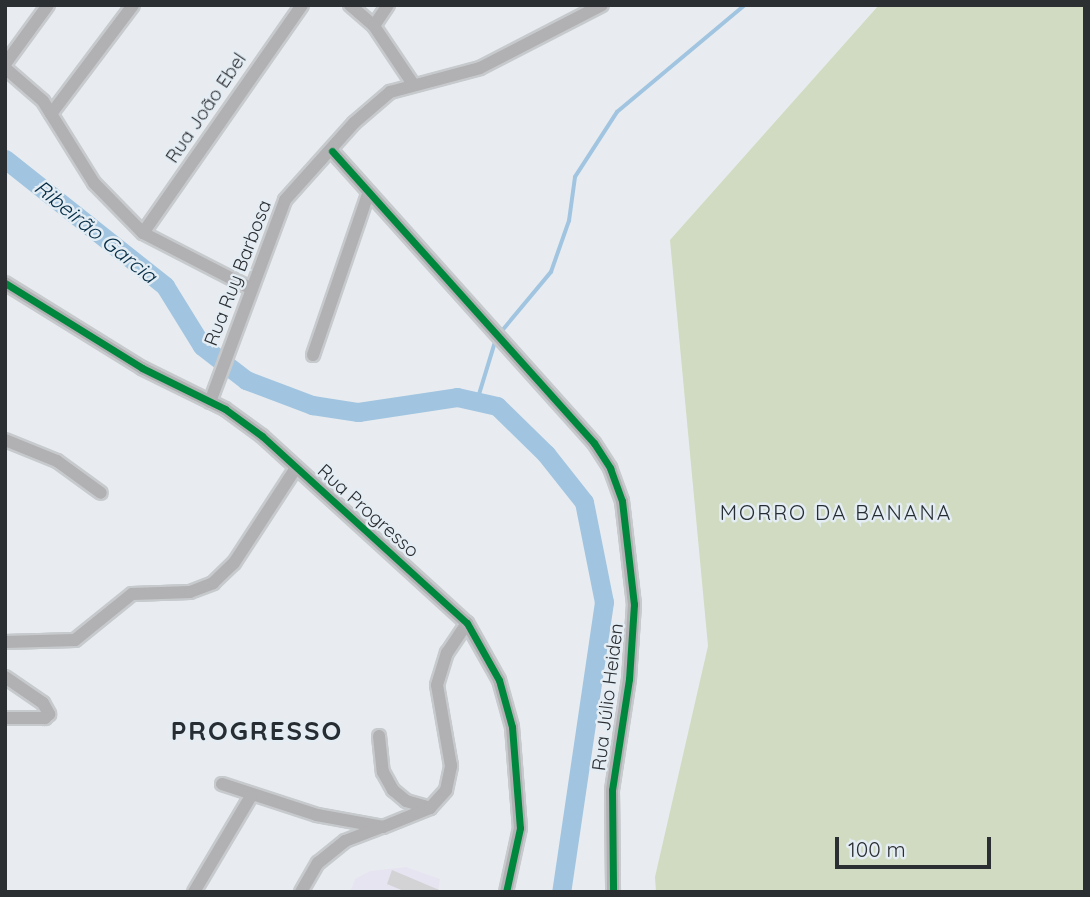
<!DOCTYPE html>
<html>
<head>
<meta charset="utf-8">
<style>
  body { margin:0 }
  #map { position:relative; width:1090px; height:897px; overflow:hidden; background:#e8ecf0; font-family:Quicksand,sans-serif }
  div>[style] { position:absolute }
  .education>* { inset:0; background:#e7e4f1 }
  .green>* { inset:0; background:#d1dbc1 }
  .stream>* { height:3.5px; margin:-1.75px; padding:0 1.75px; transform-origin:1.75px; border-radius:1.75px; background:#a1c5e0 }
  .river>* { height:19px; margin:-9.5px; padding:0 9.5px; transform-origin:9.5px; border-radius:9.5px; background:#a1c5e0 }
  .building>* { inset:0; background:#d3d3d6 }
  .roads { filter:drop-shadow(2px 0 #c7cacd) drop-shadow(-2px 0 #c7cacd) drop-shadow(0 2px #c7cacd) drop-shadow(0 -2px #c7cacd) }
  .minor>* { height:12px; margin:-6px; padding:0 6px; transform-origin:6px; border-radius:6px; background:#b1b0b2 }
  .cycleway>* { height:7px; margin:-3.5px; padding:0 3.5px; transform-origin:3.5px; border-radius:3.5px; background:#00873e }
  span { translate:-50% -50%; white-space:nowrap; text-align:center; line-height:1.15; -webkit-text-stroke:5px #e4edf4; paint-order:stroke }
  .street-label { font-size:19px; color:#2c2f32 }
  .water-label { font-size:21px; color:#052d46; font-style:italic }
  .neighbourhood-label { font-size:21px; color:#272e33; letter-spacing:2px }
  .district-label { font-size:26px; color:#272e33; font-weight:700; letter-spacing:2px }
  .frame { position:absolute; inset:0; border:7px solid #2c2f32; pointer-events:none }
  .scale { position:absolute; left:835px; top:837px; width:156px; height:32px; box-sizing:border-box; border:4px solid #2c2f32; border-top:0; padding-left:9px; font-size:21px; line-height:24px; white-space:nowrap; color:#2c2f32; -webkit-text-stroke:5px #e4edf4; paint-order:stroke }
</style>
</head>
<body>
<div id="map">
  <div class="education">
    <i style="clip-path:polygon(406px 867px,440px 879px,438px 892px,350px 892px,355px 879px,370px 871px)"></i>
  </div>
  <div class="green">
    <i style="clip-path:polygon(879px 5px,1085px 5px,1085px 892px,656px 892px,655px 877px,708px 646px,670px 240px)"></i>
  </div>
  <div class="stream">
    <i style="left:501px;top:332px;width:78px;rotate:-50.2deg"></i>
    <i style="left:551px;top:272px;width:54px;rotate:-70.6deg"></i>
    <i style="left:569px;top:221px;width:44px;rotate:-82.2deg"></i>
    <i style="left:575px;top:177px;width:77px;rotate:-57.1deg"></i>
    <i style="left:617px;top:112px;width:167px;rotate:-39.9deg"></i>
    <i style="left:477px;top:401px;width:65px;rotate:-73deg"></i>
  </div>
  <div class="river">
    <i style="left:5px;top:159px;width:204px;rotate:38.4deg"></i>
    <i style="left:165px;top:286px;width:70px;rotate:58.3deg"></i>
    <i style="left:202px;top:346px;width:56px;rotate:37.7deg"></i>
    <i style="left:246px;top:380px;width:71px;rotate:20.7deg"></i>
    <i style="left:312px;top:405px;width:47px;rotate:8.7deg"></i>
    <i style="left:358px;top:412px;width:100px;rotate:-8.6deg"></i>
    <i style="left:457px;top:397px;width:41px;rotate:12.7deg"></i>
    <i style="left:497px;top:406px;width:69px;rotate:44.4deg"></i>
    <i style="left:546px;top:454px;width:61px;rotate:51.6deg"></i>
    <i style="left:584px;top:502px;width:102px;rotate:78.7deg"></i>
    <i style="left:604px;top:602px;width:293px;rotate:98.4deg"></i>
  </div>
  <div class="building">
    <i style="clip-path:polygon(392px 870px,444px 892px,406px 892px,387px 884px)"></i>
  </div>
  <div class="roads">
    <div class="minor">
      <i style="left:350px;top:5px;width:32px;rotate:41deg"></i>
      <i style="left:388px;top:5px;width:25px;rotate:124deg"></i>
      <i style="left:374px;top:26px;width:70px;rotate:56.1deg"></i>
      <i style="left:5px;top:64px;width:73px;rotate:-53.9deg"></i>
      <i style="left:5px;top:68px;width:50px;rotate:41deg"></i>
      <i style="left:43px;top:101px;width:97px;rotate:58.1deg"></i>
      <i style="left:94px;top:183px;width:70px;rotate:45.6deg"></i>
      <i style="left:143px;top:233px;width:120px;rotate:27.2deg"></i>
      <i style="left:51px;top:114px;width:136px;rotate:-53deg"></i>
      <i style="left:332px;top:151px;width:392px;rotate:48.1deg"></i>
      <i style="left:594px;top:443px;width:30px;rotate:57deg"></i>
      <i style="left:610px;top:468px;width:35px;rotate:70deg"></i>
      <i style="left:622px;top:501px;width:104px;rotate:83.4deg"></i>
      <i style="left:634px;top:604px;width:75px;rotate:93.8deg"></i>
      <i style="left:629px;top:679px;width:112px;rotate:98.7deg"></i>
      <i style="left:612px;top:790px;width:102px;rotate:89.4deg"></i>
      <i style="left:143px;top:233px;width:278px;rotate:-55.1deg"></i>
      <i style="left:5px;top:283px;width:161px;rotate:31.8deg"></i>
      <i style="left:142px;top:368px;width:93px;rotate:26.3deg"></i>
      <i style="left:225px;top:409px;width:46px;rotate:36.1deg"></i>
      <i style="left:262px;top:436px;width:277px;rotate:42.4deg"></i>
      <i style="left:467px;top:623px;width:65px;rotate:60.7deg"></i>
      <i style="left:499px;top:680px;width:49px;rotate:74.5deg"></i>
      <i style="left:512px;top:727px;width:101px;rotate:85.5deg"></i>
      <i style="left:520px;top:828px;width:66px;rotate:102.3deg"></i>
      <i style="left:313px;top:355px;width:170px;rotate:-71.1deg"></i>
      <i style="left:210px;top:402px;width:215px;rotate:-69.6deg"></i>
      <i style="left:285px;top:200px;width:103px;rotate:-48.1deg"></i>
      <i style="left:354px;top:123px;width:48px;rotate:-40.7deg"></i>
      <i style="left:390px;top:92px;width:93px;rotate:-14.9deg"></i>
      <i style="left:480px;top:68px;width:137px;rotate:-27.3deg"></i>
      <i style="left:5px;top:440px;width:56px;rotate:22deg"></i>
      <i style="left:57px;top:461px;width:54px;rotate:36deg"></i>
      <i style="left:5px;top:642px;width:70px;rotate:-1.6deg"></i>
      <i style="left:75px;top:640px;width:73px;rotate:-38.9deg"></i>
      <i style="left:132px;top:594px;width:58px;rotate:-2deg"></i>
      <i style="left:190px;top:592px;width:25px;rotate:-21deg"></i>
      <i style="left:213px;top:583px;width:29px;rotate:-44deg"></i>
      <i style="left:234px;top:563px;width:113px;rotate:-56.9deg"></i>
      <i style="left:5px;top:677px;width:46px;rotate:34.4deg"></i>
      <i style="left:43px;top:703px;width:13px;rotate:61deg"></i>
      <i style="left:49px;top:714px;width:6px;rotate:135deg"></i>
      <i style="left:45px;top:718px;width:40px;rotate:180deg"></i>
      <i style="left:379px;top:736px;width:36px;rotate:84deg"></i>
      <i style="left:383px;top:772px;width:21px;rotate:61deg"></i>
      <i style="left:393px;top:790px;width:17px;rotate:40deg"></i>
      <i style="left:406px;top:801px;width:25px;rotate:16deg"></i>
      <i style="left:222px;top:784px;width:100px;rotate:18.1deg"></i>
      <i style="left:317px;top:815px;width:67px;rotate:10.3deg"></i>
      <i style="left:383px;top:827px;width:51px;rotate:-22deg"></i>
      <i style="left:430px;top:808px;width:24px;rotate:-48deg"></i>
      <i style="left:446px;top:790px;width:25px;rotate:-78deg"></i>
      <i style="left:451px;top:766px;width:82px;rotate:-99.8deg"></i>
      <i style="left:437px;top:685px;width:34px;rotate:-73deg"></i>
      <i style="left:447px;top:653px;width:36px;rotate:-56deg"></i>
      <i style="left:194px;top:892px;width:112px;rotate:-59.3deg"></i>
      <i style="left:301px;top:892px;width:34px;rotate:-60deg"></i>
      <i style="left:318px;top:863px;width:35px;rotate:-39deg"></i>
      <i style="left:345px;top:841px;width:40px;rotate:-21deg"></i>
    </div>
  </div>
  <div class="cycleway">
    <i style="left:332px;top:151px;width:392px;rotate:48.1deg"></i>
    <i style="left:594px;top:443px;width:30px;rotate:57deg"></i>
    <i style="left:610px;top:468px;width:35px;rotate:70deg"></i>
    <i style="left:622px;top:501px;width:104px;rotate:83.4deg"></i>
    <i style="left:634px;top:604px;width:75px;rotate:93.8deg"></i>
    <i style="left:629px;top:679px;width:112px;rotate:98.7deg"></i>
    <i style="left:612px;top:790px;width:102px;rotate:89.4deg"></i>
    <i style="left:5px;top:283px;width:161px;rotate:31.8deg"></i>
    <i style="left:142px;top:368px;width:93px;rotate:26.3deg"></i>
    <i style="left:225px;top:409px;width:46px;rotate:36.1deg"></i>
    <i style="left:262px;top:436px;width:277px;rotate:42.4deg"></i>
    <i style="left:467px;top:623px;width:65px;rotate:60.7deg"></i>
    <i style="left:499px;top:680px;width:49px;rotate:74.5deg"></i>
    <i style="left:512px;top:727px;width:101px;rotate:85.5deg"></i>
    <i style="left:520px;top:828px;width:66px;rotate:102.3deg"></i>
  </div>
  <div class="street-label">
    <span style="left:206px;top:108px;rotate:-56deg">Rua João Ebel</span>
    <span style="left:238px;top:273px;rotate:-69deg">Rua Ruy Barbosa</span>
    <span style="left:368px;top:511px;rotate:42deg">Rua Progresso</span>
    <span style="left:608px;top:697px;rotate:-83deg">Rua Júlio Heiden</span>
  </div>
  <div class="water-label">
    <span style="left:96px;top:231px;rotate:39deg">Ribeirão Garcia</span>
  </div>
  <div class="neighbourhood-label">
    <span style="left:836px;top:512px">MORRO DA BANANA</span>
  </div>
  <div class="district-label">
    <span style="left:257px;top:731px">PROGRESSO</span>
  </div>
  <div class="frame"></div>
  <div class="scale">100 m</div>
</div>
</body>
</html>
